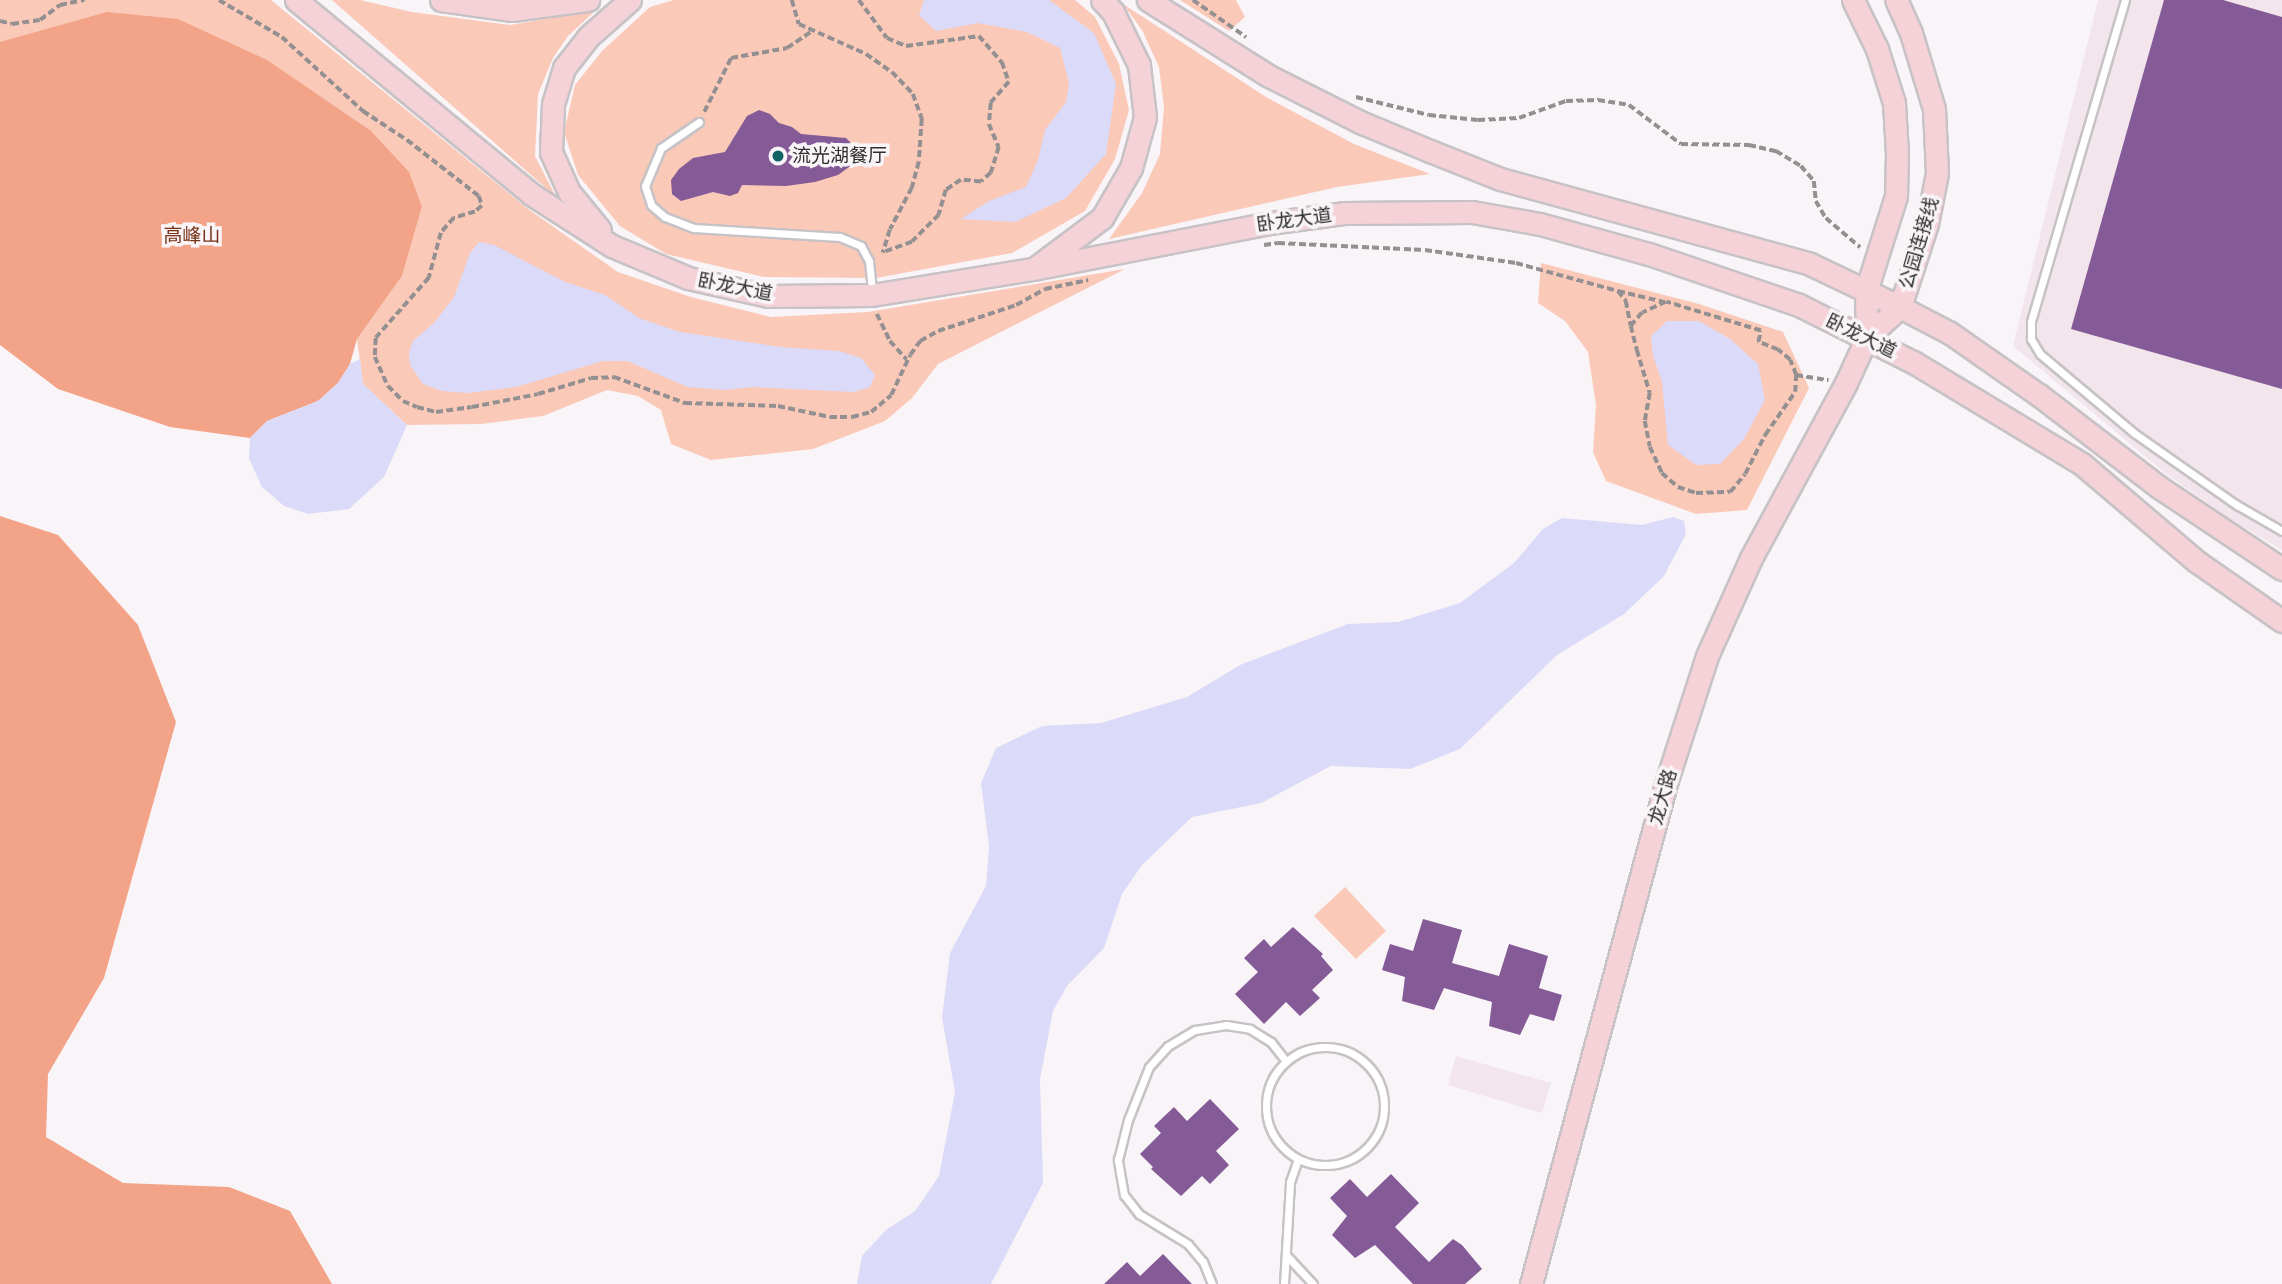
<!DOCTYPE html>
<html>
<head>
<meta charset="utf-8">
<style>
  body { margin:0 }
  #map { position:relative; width:2282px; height:1284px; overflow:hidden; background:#f9f4f7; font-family:"Roboto Condensed","Noto Sans SC",sans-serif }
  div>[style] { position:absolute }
  .built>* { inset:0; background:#f2e5ec }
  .green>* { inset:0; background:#fac9b8 }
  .forest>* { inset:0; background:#f3a387 }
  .water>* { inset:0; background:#dbdaf9 }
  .building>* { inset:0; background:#845a97 }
  .path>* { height:3.5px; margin-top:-1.75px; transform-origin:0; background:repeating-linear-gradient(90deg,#949092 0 7px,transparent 0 10.5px) }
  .roads { filter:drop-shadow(2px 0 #c7c2c5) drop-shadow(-2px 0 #c7c2c5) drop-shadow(0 2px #c7c2c5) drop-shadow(0 -2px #c7c2c5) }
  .lane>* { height:7px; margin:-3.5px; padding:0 3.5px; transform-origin:3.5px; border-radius:3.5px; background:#fff }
  .lane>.ring { margin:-3.5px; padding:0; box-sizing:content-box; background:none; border:7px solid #fff; border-radius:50% }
  .secondary>* { height:21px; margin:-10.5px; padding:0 10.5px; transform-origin:10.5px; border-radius:10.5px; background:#f4d2d8 }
  .dots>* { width:19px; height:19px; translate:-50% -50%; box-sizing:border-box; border:4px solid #f9f4f7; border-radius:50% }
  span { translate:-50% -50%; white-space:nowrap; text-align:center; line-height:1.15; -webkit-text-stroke:7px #f9f4f7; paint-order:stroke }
  .poi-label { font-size:19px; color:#302e2f }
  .left { translate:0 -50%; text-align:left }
  .street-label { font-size:19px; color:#302e2f }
  .park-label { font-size:19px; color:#773015 }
</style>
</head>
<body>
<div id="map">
  <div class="built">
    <i style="clip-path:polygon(2098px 0,2282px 0,2282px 550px,2230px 519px,2165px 473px,2013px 346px)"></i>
    <i style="clip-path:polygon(1456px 1056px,1551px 1083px,1542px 1113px,1448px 1085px)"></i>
  </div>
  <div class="green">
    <i style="clip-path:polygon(0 0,271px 0,528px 209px,618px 272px,691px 297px,771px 317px,868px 312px,1125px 269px,938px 364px,912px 398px,885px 421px,813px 449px,711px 460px,671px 444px,661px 410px,638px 396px,607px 390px,543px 416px,481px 424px,407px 425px,363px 384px,357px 339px,402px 276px,422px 207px,25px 38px,0 42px)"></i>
    <i style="clip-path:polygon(332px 0,360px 0,412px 12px,510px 25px,595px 11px,568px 36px,553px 58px,538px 94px,535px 156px,556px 197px)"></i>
    <i style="clip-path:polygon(674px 0,1075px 0,1095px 17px,1119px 64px,1129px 110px,1115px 159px,1085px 211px,1012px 253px,876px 278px,764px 277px,666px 254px,620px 226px,578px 175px,564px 132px,575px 85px,602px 51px,650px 7px)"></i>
    <i style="clip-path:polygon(1180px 0,1236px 0,1245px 17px,1229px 31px)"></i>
    <i style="clip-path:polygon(1123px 4px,1266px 97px,1354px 144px,1430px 174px,1337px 187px,1109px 239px,1142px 193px,1160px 154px,1164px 107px,1159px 67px,1142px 30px)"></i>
    <i style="clip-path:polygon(1541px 263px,1699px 304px,1783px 332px,1809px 388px,1747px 510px,1696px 514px,1606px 481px,1593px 452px,1596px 405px,1588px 352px,1565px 321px,1538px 303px)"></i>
    <i style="clip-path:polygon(1345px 887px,1386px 931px,1356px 959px,1314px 916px)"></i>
  </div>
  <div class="forest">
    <i style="clip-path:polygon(107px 12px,178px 19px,267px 60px,371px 131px,409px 172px,422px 207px,402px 276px,357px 339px,350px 364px,338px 383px,318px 401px,267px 421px,250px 438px,170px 427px,58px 389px,0 345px,0 42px)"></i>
    <i style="clip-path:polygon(0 516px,58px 535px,138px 625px,176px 722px,104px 978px,48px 1074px,46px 1137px,123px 1183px,229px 1187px,290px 1211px,332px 1284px,0 1284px)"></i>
  </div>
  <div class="water">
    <i style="clip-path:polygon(924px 0,1049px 0,1094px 33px,1116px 84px,1106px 154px,1066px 198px,1015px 222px,961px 219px,989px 201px,1026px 187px,1038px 160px,1045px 130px,1066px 102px,1069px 83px,1060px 48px,1027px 32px,978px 23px,936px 31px,919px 15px)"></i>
    <i style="clip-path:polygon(479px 242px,494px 245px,565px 282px,605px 295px,639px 318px,680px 332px,780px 347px,839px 351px,861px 358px,875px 375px,870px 387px,854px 392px,752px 387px,725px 390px,688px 387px,627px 361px,603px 361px,516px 387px,468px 393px,442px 391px,423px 384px,410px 365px,409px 352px,413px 341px,434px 323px,454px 297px,470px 253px)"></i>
    <i style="clip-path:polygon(1667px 321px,1699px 321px,1730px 339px,1758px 364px,1765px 400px,1744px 439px,1720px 464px,1696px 465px,1668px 445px,1662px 382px,1653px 356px,1651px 336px)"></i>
    <i style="clip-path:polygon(360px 359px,363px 384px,407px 425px,384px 477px,349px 509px,308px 514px,284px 506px,262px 487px,249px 459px,250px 438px,267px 421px,318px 401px,338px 383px,350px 364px)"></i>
    <i style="clip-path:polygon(1673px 517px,1684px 521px,1686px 534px,1664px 576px,1624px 614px,1557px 655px,1460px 749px,1410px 769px,1331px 766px,1261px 803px,1192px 817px,1142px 865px,1122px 894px,1104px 948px,1067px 986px,1053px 1011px,1040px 1079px,1043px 1183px,991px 1284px,857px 1284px,862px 1256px,886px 1230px,915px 1211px,939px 1176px,955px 1092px,942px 1017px,950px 953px,986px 886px,989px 846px,981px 783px,996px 748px,1042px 726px,1101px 723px,1187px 697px,1240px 665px,1348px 624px,1398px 622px,1460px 603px,1514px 563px,1543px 529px,1562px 518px,1642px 525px)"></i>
  </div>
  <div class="building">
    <i style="clip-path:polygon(2164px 0,2223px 0,2282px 17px,2282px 389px,2071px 329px)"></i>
    <i style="clip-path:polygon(759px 110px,770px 114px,779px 123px,792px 127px,801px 134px,846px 138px,855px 147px,856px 162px,838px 175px,815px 182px,786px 186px,742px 185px,738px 193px,730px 196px,713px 192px,681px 201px,672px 194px,671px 180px,679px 169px,693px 158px,725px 152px,747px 116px)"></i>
    <i style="clip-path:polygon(1423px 919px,1462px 930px,1452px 963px,1499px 976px,1509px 944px,1548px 956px,1539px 988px,1562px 995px,1554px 1021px,1530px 1014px,1520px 1035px,1489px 1026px,1492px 1002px,1444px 988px,1434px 1010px,1402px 1001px,1405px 977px,1382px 970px,1390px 944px,1413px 951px)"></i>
    <i style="clip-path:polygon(1293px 927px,1323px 954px,1321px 956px,1333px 970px,1312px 990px,1320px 998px,1300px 1016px,1286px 1002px,1264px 1024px,1235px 994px,1258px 972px,1244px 958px,1264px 939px,1271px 947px)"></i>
    <i style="clip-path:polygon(1210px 1099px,1239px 1129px,1216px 1151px,1229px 1165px,1210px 1184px,1202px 1176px,1181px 1196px,1151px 1169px,1153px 1167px,1140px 1154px,1161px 1133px,1154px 1126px,1174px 1107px,1187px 1121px)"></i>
    <i style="clip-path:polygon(1391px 1174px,1419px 1203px,1395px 1227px,1429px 1262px,1453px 1239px,1462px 1245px,1482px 1269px,1465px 1284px,1413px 1284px,1375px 1245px,1355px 1258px,1332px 1235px,1347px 1216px,1330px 1198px,1350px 1179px,1367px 1197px)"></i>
    <i style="clip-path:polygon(1163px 1254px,1192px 1284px,1104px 1284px,1127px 1262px,1140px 1276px)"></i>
  </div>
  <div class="path">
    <i style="left:219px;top:0;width:73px;rotate:30.4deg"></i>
    <i style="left:282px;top:37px;width:110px;rotate:42.4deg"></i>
    <i style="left:363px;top:111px;width:53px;rotate:33.4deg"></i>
    <i style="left:407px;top:140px;width:91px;rotate:37.9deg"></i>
    <i style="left:479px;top:196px;width:10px;rotate:73deg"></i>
    <i style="left:482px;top:206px;width:9px;rotate:139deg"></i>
    <i style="left:475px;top:212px;width:22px;rotate:164deg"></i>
    <i style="left:454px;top:218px;width:20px;rotate:131deg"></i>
    <i style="left:441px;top:233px;width:47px;rotate:104.9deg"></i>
    <i style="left:429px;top:278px;width:80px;rotate:131.5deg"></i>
    <i style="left:376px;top:338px;width:19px;rotate:93deg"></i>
    <i style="left:375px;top:357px;width:32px;rotate:66deg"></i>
    <i style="left:388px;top:386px;width:21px;rotate:45deg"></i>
    <i style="left:403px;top:401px;width:15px;rotate:23deg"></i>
    <i style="left:417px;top:407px;width:20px;rotate:15deg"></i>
    <i style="left:436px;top:412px;width:36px;rotate:-8deg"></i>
    <i style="left:472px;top:407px;width:67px;rotate:-11.1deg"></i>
    <i style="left:538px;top:394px;width:55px;rotate:-16.8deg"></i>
    <i style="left:591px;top:378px;width:23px;rotate:-2deg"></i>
    <i style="left:614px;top:377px;width:76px;rotate:20.1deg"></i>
    <i style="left:685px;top:403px;width:93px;rotate:1.8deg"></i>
    <i style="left:778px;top:406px;width:53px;rotate:11.9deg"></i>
    <i style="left:830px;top:417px;width:22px"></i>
    <i style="left:852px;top:417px;width:20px;rotate:-15deg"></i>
    <i style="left:871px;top:412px;width:26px;rotate:-40deg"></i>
    <i style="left:891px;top:395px;width:44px;rotate:-64.6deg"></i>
    <i style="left:910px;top:355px;width:17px;rotate:-54deg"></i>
    <i style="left:920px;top:341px;width:21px;rotate:-29deg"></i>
    <i style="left:938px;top:331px;width:82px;rotate:-18.4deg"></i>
    <i style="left:1016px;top:305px;width:33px;rotate:-29deg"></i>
    <i style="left:1045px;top:289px;width:44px;rotate:-11.8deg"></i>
    <i style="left:792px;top:0;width:25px;rotate:74deg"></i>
    <i style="left:799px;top:24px;width:73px;rotate:24.1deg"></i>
    <i style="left:866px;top:54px;width:32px;rotate:35deg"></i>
    <i style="left:892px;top:72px;width:30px;rotate:46deg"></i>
    <i style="left:913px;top:94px;width:27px;rotate:70deg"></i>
    <i style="left:922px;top:119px;width:43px;rotate:94deg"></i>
    <i style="left:919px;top:162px;width:27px;rotate:105deg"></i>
    <i style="left:912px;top:188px;width:47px;rotate:117.6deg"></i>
    <i style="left:890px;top:230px;width:24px;rotate:107deg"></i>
    <i style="left:859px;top:0;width:47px;rotate:53.6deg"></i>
    <i style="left:887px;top:38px;width:21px;rotate:23deg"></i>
    <i style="left:906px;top:46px;width:74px;rotate:-7.8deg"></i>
    <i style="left:979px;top:36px;width:35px;rotate:49deg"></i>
    <i style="left:1002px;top:62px;width:21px;rotate:71deg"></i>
    <i style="left:1009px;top:82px;width:28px;rotate:131deg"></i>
    <i style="left:991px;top:103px;width:21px;rotate:95deg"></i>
    <i style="left:989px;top:124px;width:25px;rotate:67deg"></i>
    <i style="left:999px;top:147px;width:27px;rotate:107deg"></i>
    <i style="left:991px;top:173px;width:13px;rotate:138deg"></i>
    <i style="left:981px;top:182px;width:20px;rotate:-174deg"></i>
    <i style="left:961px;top:180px;width:18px;rotate:146deg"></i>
    <i style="left:946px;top:190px;width:26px;rotate:106deg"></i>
    <i style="left:939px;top:215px;width:38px;rotate:135deg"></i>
    <i style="left:912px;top:242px;width:30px;rotate:160deg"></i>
    <i style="left:1193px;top:0;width:65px;rotate:34.9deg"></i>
    <i style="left:0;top:21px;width:12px;rotate:14deg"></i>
    <i style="left:12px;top:24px;width:28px;rotate:-8deg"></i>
    <i style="left:40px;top:20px;width:25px;rotate:-37deg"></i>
    <i style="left:60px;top:5px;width:25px;rotate:-12deg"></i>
    <i style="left:1356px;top:97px;width:75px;rotate:13.9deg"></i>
    <i style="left:1429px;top:115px;width:49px;rotate:5.8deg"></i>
    <i style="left:1478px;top:120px;width:41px;rotate:-2.8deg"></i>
    <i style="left:1519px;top:118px;width:50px;rotate:-19.9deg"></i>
    <i style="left:1566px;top:101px;width:32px;rotate:-2deg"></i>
    <i style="left:1598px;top:100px;width:31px;rotate:9deg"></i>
    <i style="left:1629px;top:105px;width:65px;rotate:36.9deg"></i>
    <i style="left:1681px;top:144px;width:68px;rotate:0.8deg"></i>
    <i style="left:1749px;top:145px;width:28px;rotate:13deg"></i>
    <i style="left:1776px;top:151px;width:29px;rotate:31deg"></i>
    <i style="left:1801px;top:166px;width:20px;rotate:49deg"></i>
    <i style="left:1814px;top:181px;width:20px;rotate:84deg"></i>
    <i style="left:1816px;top:201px;width:20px;rotate:60deg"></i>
    <i style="left:1826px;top:218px;width:45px;rotate:40.5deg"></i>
    <i style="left:704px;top:112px;width:60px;rotate:-63.4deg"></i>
    <i style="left:731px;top:58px;width:57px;rotate:-10.1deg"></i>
    <i style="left:787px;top:48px;width:30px;rotate:-34deg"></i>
    <i style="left:1264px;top:245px;width:14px;rotate:-8deg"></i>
    <i style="left:1278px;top:243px;width:147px;rotate:2.7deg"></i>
    <i style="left:1425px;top:250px;width:92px;rotate:8.1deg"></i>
    <i style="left:1516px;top:263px;width:106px;rotate:15.4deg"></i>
    <i style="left:1618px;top:291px;width:13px;rotate:51deg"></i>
    <i style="left:1626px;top:301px;width:25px;rotate:79deg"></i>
    <i style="left:1631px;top:326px;width:25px;rotate:76deg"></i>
    <i style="left:1637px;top:350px;width:45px;rotate:73.2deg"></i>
    <i style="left:1650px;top:393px;width:28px;rotate:100deg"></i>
    <i style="left:1645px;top:421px;width:26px;rotate:79deg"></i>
    <i style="left:1650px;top:447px;width:29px;rotate:65deg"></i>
    <i style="left:1662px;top:473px;width:21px;rotate:41deg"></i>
    <i style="left:1678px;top:487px;width:19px;rotate:18deg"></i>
    <i style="left:1696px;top:493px;width:34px;rotate:-2deg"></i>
    <i style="left:1730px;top:492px;width:23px;rotate:-50deg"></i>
    <i style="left:1745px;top:474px;width:44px;rotate:-62.9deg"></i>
    <i style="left:1765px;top:435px;width:52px;rotate:-55.1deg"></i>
    <i style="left:1795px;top:392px;width:17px;rotate:-87deg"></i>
    <i style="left:1796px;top:375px;width:16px;rotate:-112deg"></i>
    <i style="left:1790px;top:360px;width:16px;rotate:-140deg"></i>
    <i style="left:1778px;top:350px;width:22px;rotate:-158deg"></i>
    <i style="left:1758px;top:342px;width:11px;rotate:-75deg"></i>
    <i style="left:1761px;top:331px;width:99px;rotate:-163deg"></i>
    <i style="left:1666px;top:302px;width:26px;rotate:155deg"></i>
    <i style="left:1642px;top:313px;width:17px;rotate:130deg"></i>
    <i style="left:1618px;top:291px;width:47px;rotate:13.4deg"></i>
    <i style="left:877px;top:314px;width:30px;rotate:64deg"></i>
    <i style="left:890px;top:341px;width:25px;rotate:48deg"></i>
    <i style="left:1796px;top:375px;width:33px;rotate:9deg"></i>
  </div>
  <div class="roads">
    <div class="lane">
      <i style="left:2125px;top:0;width:335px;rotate:106.3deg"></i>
      <i style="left:2031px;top:322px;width:17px;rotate:90deg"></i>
      <i style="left:2031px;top:339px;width:17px;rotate:59deg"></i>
      <i style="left:2040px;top:354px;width:123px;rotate:40deg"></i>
      <i style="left:2134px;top:433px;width:126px;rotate:35deg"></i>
      <i style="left:2237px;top:505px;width:52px;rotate:30deg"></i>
      <i style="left:699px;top:122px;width:46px;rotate:145.6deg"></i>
      <i style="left:661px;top:148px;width:41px;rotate:112.8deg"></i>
      <i style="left:645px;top:186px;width:20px;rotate:72deg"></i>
      <i style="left:651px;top:205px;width:18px;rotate:41deg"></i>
      <i style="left:665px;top:217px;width:31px;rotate:21deg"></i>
      <i style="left:694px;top:228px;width:146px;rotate:3.5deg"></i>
      <i style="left:840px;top:237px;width:23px;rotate:23deg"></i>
      <i style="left:861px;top:246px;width:17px;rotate:62deg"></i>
      <i style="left:869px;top:261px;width:30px;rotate:84deg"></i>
      <i class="ring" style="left:1266px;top:1047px;width:111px;height:111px"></i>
      <i style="left:1287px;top:1256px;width:38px;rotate:47deg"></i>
      <i style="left:1212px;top:1284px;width:24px;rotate:-112deg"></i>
      <i style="left:1203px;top:1262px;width:23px;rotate:-130deg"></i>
      <i style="left:1188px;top:1244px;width:57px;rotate:-148.5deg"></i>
      <i style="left:1139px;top:1214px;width:24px;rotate:-128deg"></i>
      <i style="left:1124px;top:1195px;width:36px;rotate:-100deg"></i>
      <i style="left:1118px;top:1160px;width:41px;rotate:-76deg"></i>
      <i style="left:1128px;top:1120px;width:57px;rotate:-68.4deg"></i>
      <i style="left:1149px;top:1067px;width:28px;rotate:-48deg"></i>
      <i style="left:1168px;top:1046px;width:31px;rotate:-31deg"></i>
      <i style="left:1195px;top:1030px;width:31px;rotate:-9deg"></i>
      <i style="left:1226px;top:1025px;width:24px;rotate:9deg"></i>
      <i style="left:1250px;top:1029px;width:25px;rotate:32deg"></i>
      <i style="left:1271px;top:1042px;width:24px;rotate:52deg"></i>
      <i style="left:1284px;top:1284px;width:102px;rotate:-86.6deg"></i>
      <i style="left:1290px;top:1182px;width:24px;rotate:-71deg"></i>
    </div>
    <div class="secondary">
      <i style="left:296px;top:0;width:305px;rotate:39.5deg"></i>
      <i style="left:531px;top:194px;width:96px;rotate:32.7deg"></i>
      <i style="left:612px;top:246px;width:82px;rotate:22.8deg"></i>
      <i style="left:688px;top:278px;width:82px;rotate:12.7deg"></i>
      <i style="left:768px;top:296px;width:104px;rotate:-0.6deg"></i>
      <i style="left:872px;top:295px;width:163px;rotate:-9.2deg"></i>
      <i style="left:1033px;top:269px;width:240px;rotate:-11deg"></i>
      <i style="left:1269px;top:223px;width:77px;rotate:-7.5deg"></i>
      <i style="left:1345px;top:213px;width:127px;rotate:-0.5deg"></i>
      <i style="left:1472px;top:212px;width:69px;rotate:10deg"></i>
      <i style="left:1540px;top:224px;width:113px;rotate:15.4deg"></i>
      <i style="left:1649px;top:254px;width:158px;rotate:18.8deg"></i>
      <i style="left:1799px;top:305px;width:127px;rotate:26.6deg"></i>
      <i style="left:1913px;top:362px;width:197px;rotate:31.1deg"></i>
      <i style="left:2082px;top:464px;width:150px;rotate:40.4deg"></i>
      <i style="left:2196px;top:561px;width:105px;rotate:34.9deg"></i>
      <i style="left:441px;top:0;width:72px;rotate:8deg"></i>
      <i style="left:512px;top:10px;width:77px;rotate:-7.5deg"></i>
      <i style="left:1148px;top:0;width:141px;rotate:32.2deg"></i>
      <i style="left:1267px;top:75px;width:104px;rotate:26.8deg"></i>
      <i style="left:1360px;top:122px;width:76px;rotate:22.5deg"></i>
      <i style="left:1430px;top:151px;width:75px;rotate:21.8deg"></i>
      <i style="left:1500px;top:179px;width:321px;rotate:15.3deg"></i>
      <i style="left:1810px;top:264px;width:100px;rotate:25.5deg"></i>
      <i style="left:1900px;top:307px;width:56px;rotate:27.5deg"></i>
      <i style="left:1950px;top:333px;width:108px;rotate:34.9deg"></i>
      <i style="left:2039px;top:395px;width:151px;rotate:37.5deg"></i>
      <i style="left:2159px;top:487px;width:148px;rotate:33.7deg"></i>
      <i style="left:1853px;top:0;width:55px;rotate:63.9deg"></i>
      <i style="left:1877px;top:49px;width:57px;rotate:72.5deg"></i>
      <i style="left:1894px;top:103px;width:50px;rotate:86.6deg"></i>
      <i style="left:1897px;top:153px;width:43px;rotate:91.3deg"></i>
      <i style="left:1896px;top:196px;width:100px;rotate:107.5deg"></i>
      <i style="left:1866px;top:291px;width:46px;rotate:88.8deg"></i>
      <i style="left:600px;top:230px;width:49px;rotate:-129.2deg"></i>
      <i style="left:569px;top:192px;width:44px;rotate:-114.2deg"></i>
      <i style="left:551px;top:152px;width:48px;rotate:-87.6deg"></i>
      <i style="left:553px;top:104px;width:38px;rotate:-73deg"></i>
      <i style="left:564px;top:68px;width:39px;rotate:-52deg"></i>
      <i style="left:588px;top:37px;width:56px;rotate:-41.4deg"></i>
      <i style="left:1038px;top:266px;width:80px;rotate:-36.9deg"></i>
      <i style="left:1102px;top:218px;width:58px;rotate:-59.9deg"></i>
      <i style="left:1131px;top:168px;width:53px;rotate:-74.6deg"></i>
      <i style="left:1145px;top:117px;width:52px;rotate:-96.6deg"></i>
      <i style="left:1139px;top:65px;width:59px;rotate:-116.1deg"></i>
      <i style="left:1113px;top:12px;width:16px;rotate:-133deg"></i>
      <i style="left:1531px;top:1284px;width:522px;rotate:-74.9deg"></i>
      <i style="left:1667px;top:780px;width:130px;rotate:-72.1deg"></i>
      <i style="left:1707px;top:656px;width:107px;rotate:-65.8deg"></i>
      <i style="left:1751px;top:558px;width:199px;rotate:-61.5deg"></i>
      <i style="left:1846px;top:383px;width:51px;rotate:-65.5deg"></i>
      <i style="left:1867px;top:337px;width:45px;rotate:-42.3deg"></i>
      <i style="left:1900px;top:307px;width:87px;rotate:-72deg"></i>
      <i style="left:1927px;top:224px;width:52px;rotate:-78.9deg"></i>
      <i style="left:1937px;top:173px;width:64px;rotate:-92.7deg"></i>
      <i style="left:1934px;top:109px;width:79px;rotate:-106.8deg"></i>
      <i style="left:1911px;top:33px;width:36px;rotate:-114deg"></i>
    </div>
  </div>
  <div class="dots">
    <i style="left:778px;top:156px;background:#116266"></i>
  </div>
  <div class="poi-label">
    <span class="left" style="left:792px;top:156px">流光湖餐厅</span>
  </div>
  <div class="street-label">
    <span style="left:1294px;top:220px;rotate:-8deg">卧龙大道</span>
    <span style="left:1919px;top:243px;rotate:-74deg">公园连接线</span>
    <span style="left:735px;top:287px;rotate:11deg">卧龙大道</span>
    <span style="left:1861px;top:336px;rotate:26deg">卧龙大道</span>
    <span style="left:1663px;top:797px;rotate:-74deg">龙大路</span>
  </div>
  <div class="park-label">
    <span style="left:192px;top:236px">高峰山</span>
  </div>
</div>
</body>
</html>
